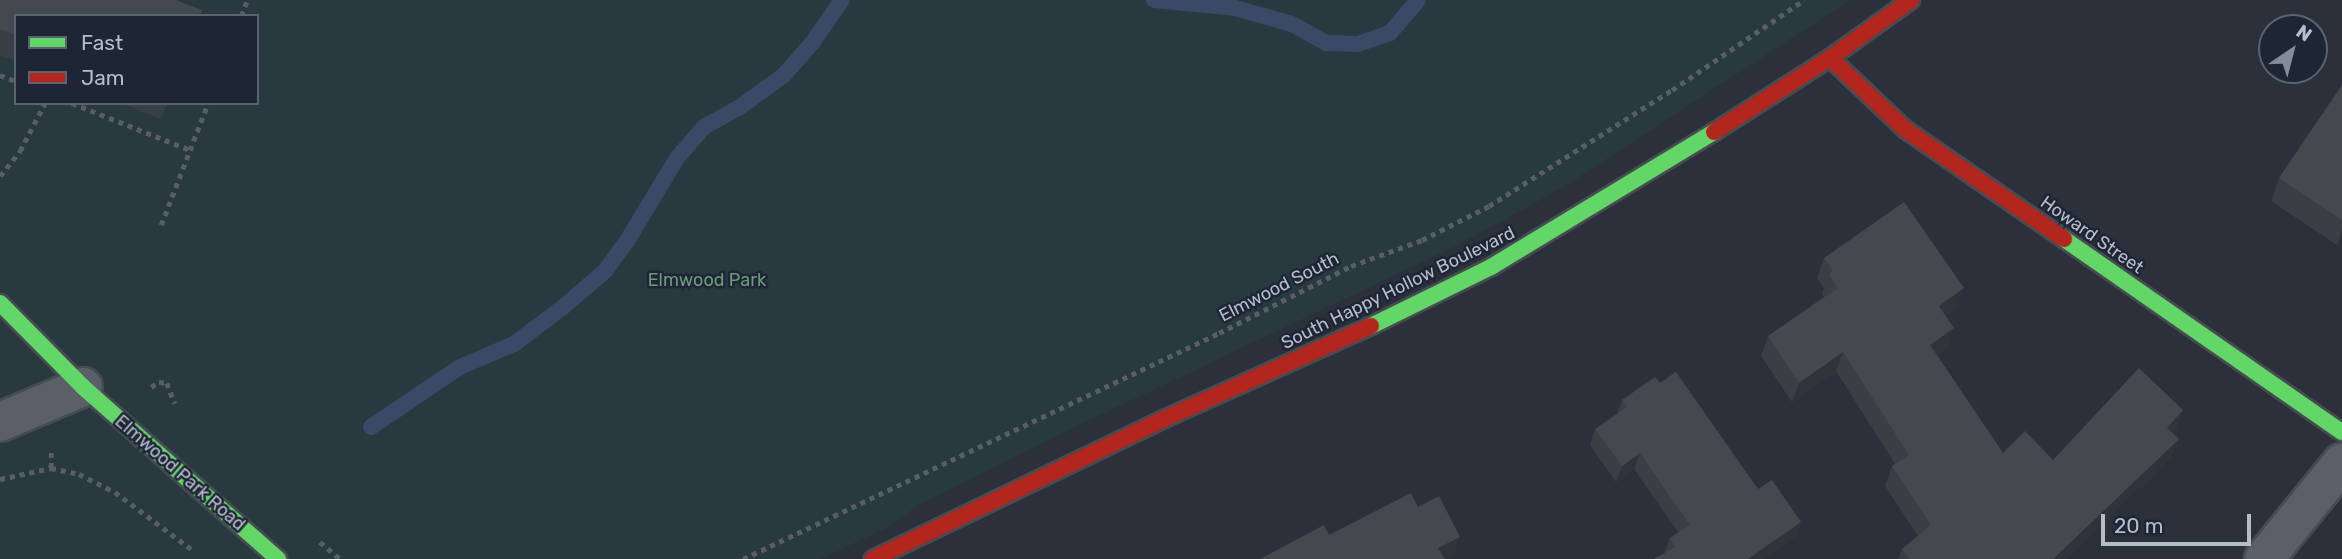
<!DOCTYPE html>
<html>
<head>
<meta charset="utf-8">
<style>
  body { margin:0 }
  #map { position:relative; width:2342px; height:559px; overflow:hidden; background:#2b303a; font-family:Rubik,sans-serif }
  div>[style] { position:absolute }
  .green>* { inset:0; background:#283a40 }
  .stream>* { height:16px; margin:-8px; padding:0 8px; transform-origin:8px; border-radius:8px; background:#3a4965 }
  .path>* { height:4.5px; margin-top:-2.25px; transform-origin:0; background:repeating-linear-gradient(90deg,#595e64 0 5px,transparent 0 10px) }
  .roads { filter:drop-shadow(2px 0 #474b52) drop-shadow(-2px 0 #474b52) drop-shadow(0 2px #474b52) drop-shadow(0 -2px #474b52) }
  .street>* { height:38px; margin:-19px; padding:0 19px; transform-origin:19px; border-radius:19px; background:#5b5f68 }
  .fast>* { height:16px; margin:-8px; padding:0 8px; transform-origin:8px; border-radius:8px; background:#63d668 }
  .jam>* { height:16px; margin:-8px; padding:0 8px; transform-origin:8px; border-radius:8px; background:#b3261e }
  .wall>* { inset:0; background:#3a3f45 }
  .shaded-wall>* { inset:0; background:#303338 }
  .building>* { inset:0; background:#444950 }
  span { translate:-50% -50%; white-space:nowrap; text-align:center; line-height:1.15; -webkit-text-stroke:5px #1e2635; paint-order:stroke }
  .street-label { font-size:18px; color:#b6bcca }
  .park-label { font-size:18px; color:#6d9b7a }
  .legend { position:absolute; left:14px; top:14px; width:245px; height:91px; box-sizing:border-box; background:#1e2635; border:2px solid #5b6271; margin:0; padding:9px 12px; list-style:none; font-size:21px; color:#b6bcca }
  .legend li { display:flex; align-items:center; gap:14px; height:35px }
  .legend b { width:35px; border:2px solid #5b6271 }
  .north { position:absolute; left:2258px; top:14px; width:70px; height:70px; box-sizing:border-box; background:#1e2635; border:2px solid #5b6271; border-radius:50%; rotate:35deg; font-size:19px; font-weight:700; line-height:28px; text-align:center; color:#b6bcca }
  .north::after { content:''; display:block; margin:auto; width:24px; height:32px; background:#858b98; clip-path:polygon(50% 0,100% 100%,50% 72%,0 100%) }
  .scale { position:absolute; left:2101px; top:514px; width:150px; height:32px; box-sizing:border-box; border:4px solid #b6bcca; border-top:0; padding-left:9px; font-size:21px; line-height:24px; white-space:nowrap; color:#b6bcca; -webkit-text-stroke:5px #1e2635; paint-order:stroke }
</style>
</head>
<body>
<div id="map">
  <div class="green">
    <i style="clip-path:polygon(evenodd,0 0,1850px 0,1562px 188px,1456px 246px,1031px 448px,920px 504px,892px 525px,821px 559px,0 559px,0 0,16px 16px,257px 16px,257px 103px,16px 103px,16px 16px)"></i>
  </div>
  <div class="stream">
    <i style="left:1154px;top:0;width:81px;rotate:5.6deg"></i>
    <i style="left:1235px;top:8px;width:59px;rotate:15.7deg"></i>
    <i style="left:1292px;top:24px;width:39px;rotate:29deg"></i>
    <i style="left:1326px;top:43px;width:32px;rotate:2deg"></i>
    <i style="left:1358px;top:44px;width:34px;rotate:-19deg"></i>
    <i style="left:1390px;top:33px;width:43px;rotate:-49.7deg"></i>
    <i style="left:371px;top:427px;width:107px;rotate:-34deg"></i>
    <i style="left:460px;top:367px;width:59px;rotate:-23.1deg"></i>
    <i style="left:514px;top:344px;width:60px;rotate:-36.9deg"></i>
    <i style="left:562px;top:308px;width:57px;rotate:-40.7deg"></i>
    <i style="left:605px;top:271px;width:37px;rotate:-54deg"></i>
    <i style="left:627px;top:241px;width:97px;rotate:-58.9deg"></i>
    <i style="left:677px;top:158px;width:41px;rotate:-48.9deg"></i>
    <i style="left:704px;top:127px;width:41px;rotate:-29.1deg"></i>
    <i style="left:740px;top:107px;width:54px;rotate:-36deg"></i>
    <i style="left:784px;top:75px;width:43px;rotate:-48.8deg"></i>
    <i style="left:812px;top:43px;width:52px;rotate:-55.1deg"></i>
  </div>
  <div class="path">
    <i style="left:241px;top:16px;width:17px;rotate:-69deg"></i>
    <i style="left:0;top:75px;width:17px;rotate:21deg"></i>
    <i style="left:72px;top:103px;width:127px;rotate:21.7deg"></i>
    <i style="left:0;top:176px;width:32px;rotate:-51deg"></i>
    <i style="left:20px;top:151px;width:54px;rotate:-62.5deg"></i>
    <i style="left:161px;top:225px;width:131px;rotate:-68.9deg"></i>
    <i style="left:151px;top:387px;width:9px;rotate:-32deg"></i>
    <i style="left:159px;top:382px;width:8px;rotate:7deg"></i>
    <i style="left:167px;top:383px;width:22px;rotate:69deg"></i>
    <i style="left:51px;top:468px;width:17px;rotate:-90deg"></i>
    <i style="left:0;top:479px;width:52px;rotate:-12.2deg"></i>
    <i style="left:51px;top:468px;width:29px;rotate:12deg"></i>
    <i style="left:79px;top:474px;width:40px;rotate:26.6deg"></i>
    <i style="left:115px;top:492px;width:99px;rotate:36.8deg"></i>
    <i style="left:320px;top:542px;width:26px;rotate:40deg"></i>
    <i style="left:743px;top:559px;width:527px;rotate:-25.4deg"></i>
    <i style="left:1219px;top:333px;width:148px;rotate:-26.9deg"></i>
    <i style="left:1351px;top:266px;width:76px;rotate:-20.1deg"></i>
    <i style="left:1422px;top:240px;width:75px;rotate:-26.9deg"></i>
    <i style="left:1489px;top:206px;width:217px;rotate:-32.4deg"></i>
    <i style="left:1672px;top:90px;width:160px;rotate:-34.3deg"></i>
  </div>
  <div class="roads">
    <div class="street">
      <i style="left:0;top:422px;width:90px;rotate:-22.9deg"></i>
      <i style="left:2264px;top:559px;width:124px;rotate:-50.9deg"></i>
    </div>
    <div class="fast">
      <i style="left:2064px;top:239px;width:338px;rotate:34.8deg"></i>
      <i style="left:0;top:303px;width:118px;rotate:45.3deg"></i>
      <i style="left:83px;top:387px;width:260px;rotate:41.4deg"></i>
      <i style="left:1371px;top:326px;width:134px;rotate:-26.2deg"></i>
      <i style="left:1491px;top:267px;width:261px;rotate:-31.2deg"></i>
    </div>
    <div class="jam">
      <i style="left:1830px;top:58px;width:105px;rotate:43.5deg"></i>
      <i style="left:1906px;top:130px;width:192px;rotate:34.6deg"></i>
      <i style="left:1714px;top:132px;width:138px;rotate:-32.5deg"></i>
      <i style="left:1830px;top:58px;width:100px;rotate:-35.6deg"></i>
      <i style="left:873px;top:559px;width:323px;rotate:-25.7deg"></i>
      <i style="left:1164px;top:419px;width:227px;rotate:-24.2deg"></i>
    </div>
  </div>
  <div class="wall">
    <i style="clip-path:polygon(0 0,16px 16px,16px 61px,0 55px)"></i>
    <i style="clip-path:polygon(2342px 85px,2342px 237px,2337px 245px,2271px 201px,2279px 178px)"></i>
    <i style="clip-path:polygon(121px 103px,167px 103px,161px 119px)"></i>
    <i style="clip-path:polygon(1824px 258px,1964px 288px,1956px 308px,1946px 316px,1947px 348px,1937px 355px,2003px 453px,2053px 460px,2183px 410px,2176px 430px,2173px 433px,2179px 439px,2171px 458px,2066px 559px,1898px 559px,1902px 549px,1918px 536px,1885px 486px,1892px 466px,1895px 464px,1836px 371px,1792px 402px,1761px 356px,1768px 336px,1824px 297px,1822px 294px,1824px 288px,1817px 278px)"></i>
    <i style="clip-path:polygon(1660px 383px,1758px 489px,1801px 522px,1795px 538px,1664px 554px,1670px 538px,1678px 532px,1634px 469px,1616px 482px,1590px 445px,1595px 429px,1617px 414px,1622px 400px)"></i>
  </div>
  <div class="shaded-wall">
    <i style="clip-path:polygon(2342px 230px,2342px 237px,2337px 245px)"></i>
    <i style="clip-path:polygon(1964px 288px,1956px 308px,1932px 326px,1939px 306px)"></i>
    <i style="clip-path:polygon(1954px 328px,1947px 348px,1923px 365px,1930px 345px)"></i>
    <i style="clip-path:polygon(1843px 352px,1836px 371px,1792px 402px,1799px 383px)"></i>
    <i style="clip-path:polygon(2183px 410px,2176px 430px,2160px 448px,2167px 428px)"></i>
    <i style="clip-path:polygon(2179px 439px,2171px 458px,2066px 559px,2053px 559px)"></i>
    <i style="clip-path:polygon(1640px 453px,1634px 469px,1616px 482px,1622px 466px)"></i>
    <i style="clip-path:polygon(1801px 522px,1795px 538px,1765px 559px,1748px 559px)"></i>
    <i style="clip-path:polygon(1460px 537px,1454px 555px,1446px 559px,1434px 559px,1438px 548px)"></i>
  </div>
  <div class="building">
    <i style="clip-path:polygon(0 0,176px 0,202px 10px,200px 16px,16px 16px,16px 35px,0 29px)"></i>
    <i style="clip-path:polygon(2342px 85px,2342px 220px,2279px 178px)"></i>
    <i style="clip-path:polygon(1904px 202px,1964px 288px,1939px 306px,1954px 328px,1930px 345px,2003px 453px,2025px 431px,2053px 460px,2139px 368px,2183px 410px,2167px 428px,2179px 439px,2053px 559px,1910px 559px,1902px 549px,1931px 525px,1892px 466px,1909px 455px,1843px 352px,1799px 383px,1768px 336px,1838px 288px,1829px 274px,1833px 271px,1824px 258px)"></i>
    <i style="clip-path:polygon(1676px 372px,1758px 489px,1772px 480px,1801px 522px,1748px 559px,1654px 559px,1675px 547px,1670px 538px,1690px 525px,1640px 453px,1622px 466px,1595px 429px,1627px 407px,1622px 400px,1655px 377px,1660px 383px)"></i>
    <i style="clip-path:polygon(1411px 493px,1418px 507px,1439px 496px,1460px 537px,1438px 548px,1445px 559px,1260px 559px,1324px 525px,1329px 535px)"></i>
  </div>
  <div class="street-label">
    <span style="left:2092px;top:235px;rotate:35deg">Howard Street</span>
    <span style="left:1279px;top:287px;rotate:-27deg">Elmwood South</span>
    <span style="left:1398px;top:288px;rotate:-26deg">South Happy Hollow Boulevard</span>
    <span style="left:180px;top:473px;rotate:41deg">Elmwood Park Road</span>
  </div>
  <div class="park-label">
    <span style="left:707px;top:280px">Elmwood Park</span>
  </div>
  <ul class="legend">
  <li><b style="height:9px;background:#63d668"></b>Fast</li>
  <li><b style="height:9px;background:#b3261e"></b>Jam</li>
  </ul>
  <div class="north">N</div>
  <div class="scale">20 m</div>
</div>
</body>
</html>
